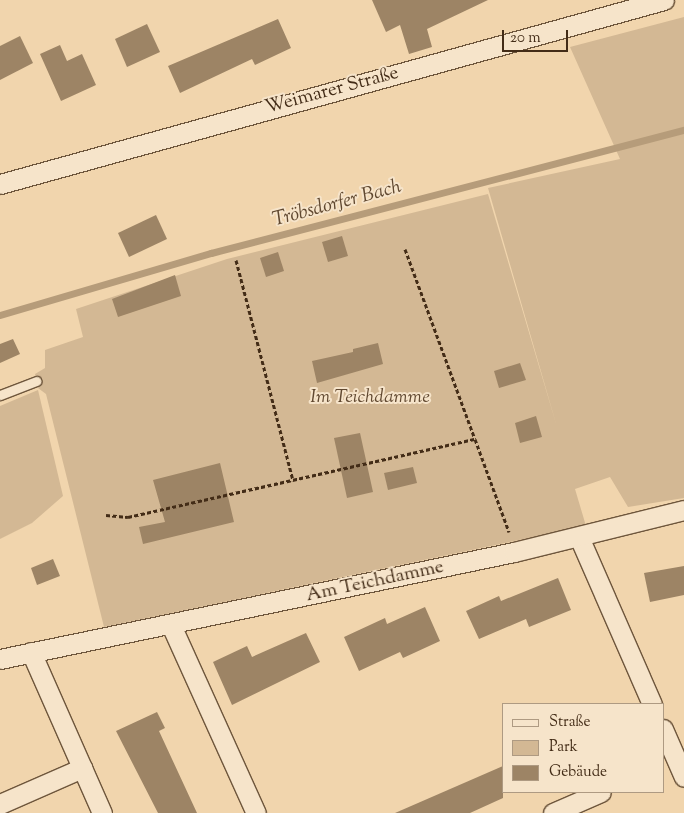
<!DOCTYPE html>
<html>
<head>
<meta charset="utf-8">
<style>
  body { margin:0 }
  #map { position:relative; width:684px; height:813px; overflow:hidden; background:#f1d5ad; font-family:"Sorts Mill Goudy",serif }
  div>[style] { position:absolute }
  .green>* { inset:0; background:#d3b894 }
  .stream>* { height:7px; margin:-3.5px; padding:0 3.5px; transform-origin:3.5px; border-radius:3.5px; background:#b69c7a }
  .building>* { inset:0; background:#9d8465 }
  .path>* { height:3px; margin-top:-1.5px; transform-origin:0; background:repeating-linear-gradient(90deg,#432c17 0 4px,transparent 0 6.5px) }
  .roads { filter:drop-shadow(1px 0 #6e563c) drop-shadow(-1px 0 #6e563c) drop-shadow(0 1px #6e563c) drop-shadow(0 -1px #6e563c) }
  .service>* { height:9px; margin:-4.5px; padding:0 4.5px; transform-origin:4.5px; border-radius:4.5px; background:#f6e4ca }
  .minor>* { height:19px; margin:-9.5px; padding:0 9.5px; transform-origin:9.5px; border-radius:9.5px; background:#f6e4ca }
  span { translate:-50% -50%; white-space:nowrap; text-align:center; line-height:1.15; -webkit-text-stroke:4px #f6e4ca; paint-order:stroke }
  .street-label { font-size:19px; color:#432c17 }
  .park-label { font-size:19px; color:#604830; font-style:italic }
  .water-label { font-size:20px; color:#604830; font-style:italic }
  .legend { position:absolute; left:502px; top:703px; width:162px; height:90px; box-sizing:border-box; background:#f6e4ca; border:1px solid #ae9a82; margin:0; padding:6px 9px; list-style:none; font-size:15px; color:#432c17 }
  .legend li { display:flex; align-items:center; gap:10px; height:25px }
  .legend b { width:25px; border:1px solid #ae9a82 }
  .scale { position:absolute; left:502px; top:30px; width:66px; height:22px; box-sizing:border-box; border:2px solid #432c17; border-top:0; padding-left:6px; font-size:15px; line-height:18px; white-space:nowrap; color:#432c17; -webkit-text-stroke:4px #f6e4ca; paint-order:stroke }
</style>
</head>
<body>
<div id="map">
  <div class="green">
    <i style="clip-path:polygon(684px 17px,684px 498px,628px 507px,610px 477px,575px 489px,586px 526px,104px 627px,46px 394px,38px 388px,35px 374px,45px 368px,45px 350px,83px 337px,76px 309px,227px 259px,488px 194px,557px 427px,488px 188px,620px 159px,570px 47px)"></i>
    <i style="clip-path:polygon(38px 390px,63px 496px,32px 523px,0 539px,0 406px)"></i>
  </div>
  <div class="stream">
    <i style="left:0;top:315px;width:220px;rotate:-16.4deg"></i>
    <i style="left:211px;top:253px;width:489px;rotate:-14.6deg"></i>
  </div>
  <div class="building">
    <i style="clip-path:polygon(372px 0,488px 0,427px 29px,432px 47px,409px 54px,400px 25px,386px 32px)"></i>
    <i style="clip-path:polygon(278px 19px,291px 48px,255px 65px,252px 59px,180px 93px,168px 66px)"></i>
    <i style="clip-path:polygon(147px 24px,160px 52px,127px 67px,115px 39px)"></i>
    <i style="clip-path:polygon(20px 36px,33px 63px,0 80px,0 46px)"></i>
    <i style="clip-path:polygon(60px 45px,67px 61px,82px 54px,96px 85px,61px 101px,40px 54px)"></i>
    <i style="clip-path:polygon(156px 215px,167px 239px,129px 257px,118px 233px)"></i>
    <i style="clip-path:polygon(342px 236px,348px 256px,328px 262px,322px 242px)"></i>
    <i style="clip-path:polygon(278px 252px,284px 271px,266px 277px,260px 258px)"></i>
    <i style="clip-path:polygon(175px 275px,181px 296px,118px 317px,112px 299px)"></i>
    <i style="clip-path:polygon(13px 339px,20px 354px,0 363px,0 344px)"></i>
    <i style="clip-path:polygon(378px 343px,383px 364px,317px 383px,312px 361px,353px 352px,353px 349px)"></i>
    <i style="clip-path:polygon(520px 363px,526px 380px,499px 388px,494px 371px)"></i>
    <i style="clip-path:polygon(536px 416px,542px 437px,520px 443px,515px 423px)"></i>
    <i style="clip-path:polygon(360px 433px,373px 492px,347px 498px,334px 438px)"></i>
    <i style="clip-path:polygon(220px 463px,234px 522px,143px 544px,139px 527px,165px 522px,153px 480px)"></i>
    <i style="clip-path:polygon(413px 467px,417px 483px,388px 490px,384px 473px)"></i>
    <i style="clip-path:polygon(53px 559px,60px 576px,37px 585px,31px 568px)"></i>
    <i style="clip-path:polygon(684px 566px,684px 595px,650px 602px,644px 573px)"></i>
    <i style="clip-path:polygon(558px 578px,571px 610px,529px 627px,526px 619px,479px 639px,466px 611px,499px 596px,501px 601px)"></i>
    <i style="clip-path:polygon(425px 607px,440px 641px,403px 658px,400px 652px,359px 671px,344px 637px,385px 618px,387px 624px)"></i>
    <i style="clip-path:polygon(306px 633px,320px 662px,232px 705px,213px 662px,247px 646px,252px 657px)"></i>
    <i style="clip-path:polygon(157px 712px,165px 728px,159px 731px,197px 813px,158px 813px,116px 731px)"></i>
    <i style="clip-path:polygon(503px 766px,503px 798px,470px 813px,395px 813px)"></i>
  </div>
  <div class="path">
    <i style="left:405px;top:249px;width:202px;rotate:69.8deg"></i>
    <i style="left:236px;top:260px;width:228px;rotate:75.5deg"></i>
    <i style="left:106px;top:515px;width:22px;rotate:5deg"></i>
    <i style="left:128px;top:517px;width:356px;rotate:-12.7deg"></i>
    <i style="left:475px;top:439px;width:99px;rotate:69.9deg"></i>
  </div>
  <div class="roads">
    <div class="service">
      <i style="left:0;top:395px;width:39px;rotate:-21deg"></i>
    </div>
    <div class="minor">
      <i style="left:0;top:184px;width:689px;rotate:-15.49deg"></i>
      <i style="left:579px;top:537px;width:182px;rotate:66.4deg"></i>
      <i style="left:171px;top:625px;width:206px;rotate:65.7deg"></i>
      <i style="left:31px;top:652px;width:176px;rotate:66.2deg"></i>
      <i style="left:0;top:659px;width:525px;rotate:-11.76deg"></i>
      <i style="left:514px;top:552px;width:175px;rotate:-13.9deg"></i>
      <i style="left:663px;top:729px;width:52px;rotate:66.4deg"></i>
      <i style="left:0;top:804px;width:90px;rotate:-23.7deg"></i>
      <i style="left:553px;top:813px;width:52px;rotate:-23.6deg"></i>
    </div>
  </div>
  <div class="street-label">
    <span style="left:332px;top:91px;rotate:-15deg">Weimarer Straße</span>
    <span style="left:375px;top:582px;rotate:-12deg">Am Teichdamme</span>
  </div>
  <div class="park-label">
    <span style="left:370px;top:398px">Im Teichdamme</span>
  </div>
  <div class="water-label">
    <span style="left:337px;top:204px;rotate:-15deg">Tröbsdorfer Bach</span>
  </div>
  <ul class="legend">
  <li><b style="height:6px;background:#f6e4ca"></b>Straße</li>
  <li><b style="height:14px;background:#d3b894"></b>Park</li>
  <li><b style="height:14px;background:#9d8465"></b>Gebäude</li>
  </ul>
  <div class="scale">20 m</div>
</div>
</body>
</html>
